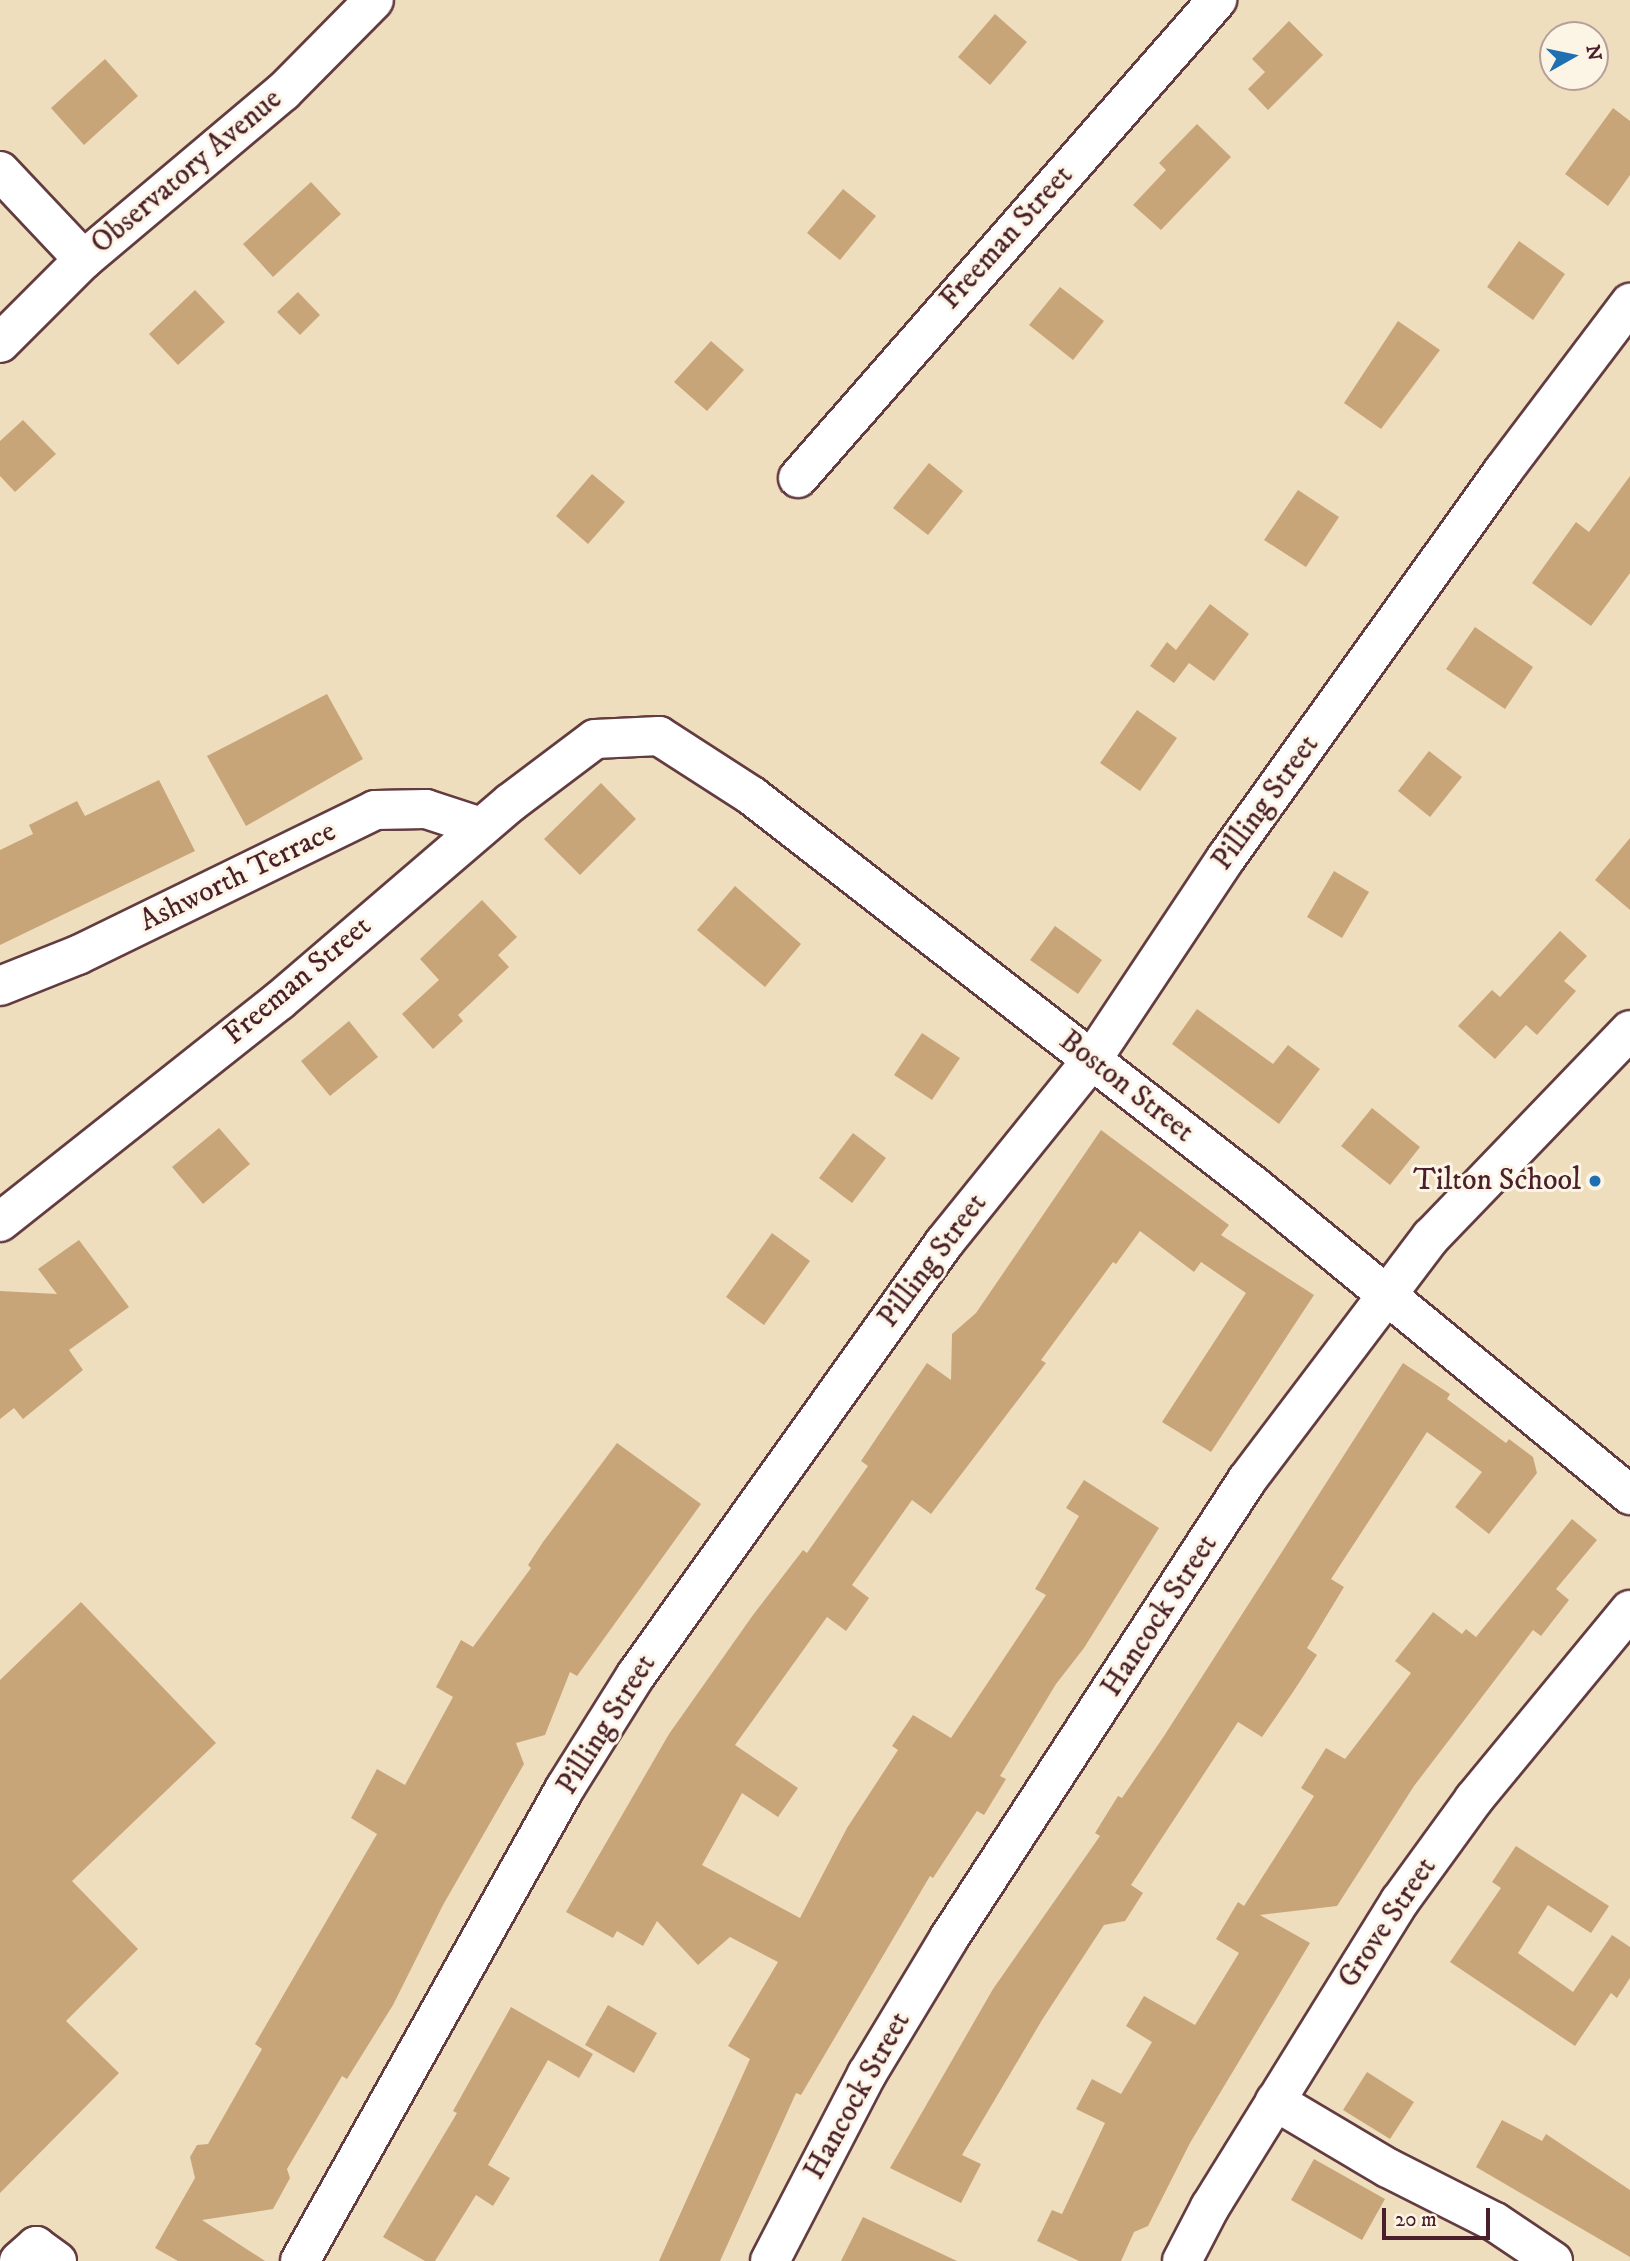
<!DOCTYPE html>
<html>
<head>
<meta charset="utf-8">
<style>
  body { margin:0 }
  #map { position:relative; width:1630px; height:2261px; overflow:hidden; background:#efdebd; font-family:"IM FELL DW Pica",serif }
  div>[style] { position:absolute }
  .building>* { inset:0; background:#c8a579 }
  .roads { filter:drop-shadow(2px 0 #633c41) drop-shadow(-2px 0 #633c41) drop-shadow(0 2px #633c41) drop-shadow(0 -2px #633c41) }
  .minor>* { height:38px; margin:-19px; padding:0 19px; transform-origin:19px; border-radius:19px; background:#fff }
  .dots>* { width:19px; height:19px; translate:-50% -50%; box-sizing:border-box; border:4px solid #fcf5e5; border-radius:50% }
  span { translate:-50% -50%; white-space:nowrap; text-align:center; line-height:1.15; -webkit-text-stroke:6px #fcf5e5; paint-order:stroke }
  .street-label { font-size:30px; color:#4a1f2b }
  .poi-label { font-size:30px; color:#4a1f2b }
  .right { translate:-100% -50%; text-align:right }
  .north { position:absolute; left:1539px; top:21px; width:70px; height:70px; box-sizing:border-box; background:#fcf5e5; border:2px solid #b59f9b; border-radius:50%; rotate:81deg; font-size:19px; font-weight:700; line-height:28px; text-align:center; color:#4a1f2b }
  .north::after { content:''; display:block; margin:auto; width:24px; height:32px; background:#1f6fb2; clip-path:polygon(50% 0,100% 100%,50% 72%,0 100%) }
  .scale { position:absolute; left:1382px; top:2208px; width:108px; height:32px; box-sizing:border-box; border:4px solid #4a1f2b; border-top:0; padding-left:9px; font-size:21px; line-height:24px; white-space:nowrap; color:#4a1f2b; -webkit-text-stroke:5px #fcf5e5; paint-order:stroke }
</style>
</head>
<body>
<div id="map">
  <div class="building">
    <i style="clip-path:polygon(995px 14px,1027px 42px,990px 85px,958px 57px)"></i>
    <i style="clip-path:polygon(1289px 21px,1323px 55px,1268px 110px,1248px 89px,1265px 72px,1252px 59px)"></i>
    <i style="clip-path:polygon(105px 59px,138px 96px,84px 145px,51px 108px)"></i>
    <i style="clip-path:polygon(1613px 108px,1630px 121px,1630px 175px,1608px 206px,1565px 174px)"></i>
    <i style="clip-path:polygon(1197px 124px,1231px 157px,1161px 230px,1133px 205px,1166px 170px,1159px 163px)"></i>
    <i style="clip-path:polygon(311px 182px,341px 214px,273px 277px,243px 244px)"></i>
    <i style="clip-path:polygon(843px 189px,876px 216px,840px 260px,807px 233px)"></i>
    <i style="clip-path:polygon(1519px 241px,1565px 274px,1533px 320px,1487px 287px)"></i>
    <i style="clip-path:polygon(1060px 287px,1104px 321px,1073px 360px,1029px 325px)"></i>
    <i style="clip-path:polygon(195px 290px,225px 322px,178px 365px,149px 334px)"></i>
    <i style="clip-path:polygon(298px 292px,320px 315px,300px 335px,277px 312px)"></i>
    <i style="clip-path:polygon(1398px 321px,1440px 350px,1381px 429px,1344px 403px)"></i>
    <i style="clip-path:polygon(711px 341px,744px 370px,707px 411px,674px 382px)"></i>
    <i style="clip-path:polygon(23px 420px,56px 454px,15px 492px,0 476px,0 441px)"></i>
    <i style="clip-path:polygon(929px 463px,963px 491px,928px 535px,893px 508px)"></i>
    <i style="clip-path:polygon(592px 474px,625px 502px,588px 544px,556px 516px)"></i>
    <i style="clip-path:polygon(1630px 476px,1630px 573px,1591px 626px,1532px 583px,1576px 522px,1589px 532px)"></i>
    <i style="clip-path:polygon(1298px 490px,1339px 517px,1306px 567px,1264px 540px)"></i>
    <i style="clip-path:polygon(1210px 604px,1249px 634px,1214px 681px,1189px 663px,1174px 683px,1150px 666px,1167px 642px,1176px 650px)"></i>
    <i style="clip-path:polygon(1475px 627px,1533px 667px,1505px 709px,1446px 669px)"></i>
    <i style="clip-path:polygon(327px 694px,363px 759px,246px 826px,207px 756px)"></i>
    <i style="clip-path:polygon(1137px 710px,1177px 738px,1140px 791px,1100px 763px)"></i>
    <i style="clip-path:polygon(1429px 751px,1462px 777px,1430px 817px,1398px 791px)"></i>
    <i style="clip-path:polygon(159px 780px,195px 851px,0 945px,0 850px,33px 834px,29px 825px,77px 801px,85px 816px)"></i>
    <i style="clip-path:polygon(601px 783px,636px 819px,580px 875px,544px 839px)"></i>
    <i style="clip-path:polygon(1630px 838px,1630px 910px,1595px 880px)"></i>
    <i style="clip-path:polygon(1334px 871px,1369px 892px,1342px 938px,1307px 917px)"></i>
    <i style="clip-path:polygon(735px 886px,801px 944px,765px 987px,697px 930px)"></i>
    <i style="clip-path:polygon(482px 900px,517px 937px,498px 955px,509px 967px,458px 1015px,463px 1021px,433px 1049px,402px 1014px,439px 980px,420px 959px)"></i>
    <i style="clip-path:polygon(1055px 926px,1102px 960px,1078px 994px,1030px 960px)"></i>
    <i style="clip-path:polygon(1560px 931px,1587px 956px,1564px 981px,1576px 991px,1537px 1035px,1526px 1025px,1495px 1059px,1458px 1026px,1492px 990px,1500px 997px)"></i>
    <i style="clip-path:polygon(1197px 1009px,1273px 1064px,1288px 1045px,1320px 1069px,1279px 1124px,1172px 1044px)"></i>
    <i style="clip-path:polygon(349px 1021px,378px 1057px,330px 1096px,301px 1061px)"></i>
    <i style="clip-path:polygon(922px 1033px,960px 1058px,932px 1100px,894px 1075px)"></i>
    <i style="clip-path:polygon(1372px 1108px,1420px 1147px,1390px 1185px,1341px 1146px)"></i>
    <i style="clip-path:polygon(219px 1128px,250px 1164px,203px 1204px,172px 1167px)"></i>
    <i style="clip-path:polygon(1101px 1130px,1229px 1225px,1221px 1235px,1314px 1295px,1211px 1452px,1162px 1422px,1246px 1293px,1201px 1262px,1194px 1272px,1140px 1231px,1116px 1264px,1113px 1262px,1041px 1360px,1046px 1363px,931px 1514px,912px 1500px,852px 1585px,869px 1598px,846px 1631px,827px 1617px,735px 1745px,798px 1788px,778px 1817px,742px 1793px,702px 1865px,800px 1918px,847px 1828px,898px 1750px,892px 1746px,913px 1715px,951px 1738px,1046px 1595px,1035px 1589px,1079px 1516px,1066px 1508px,1084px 1480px,1159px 1528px,1084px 1648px,1056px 1684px,1000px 1776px,1006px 1779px,984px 1815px,977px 1811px,933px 1878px,930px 1876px,801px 2095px,796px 2093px,720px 2261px,659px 2261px,750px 2059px,728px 2046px,778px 1962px,730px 1937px,698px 1965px,657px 1921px,643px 1946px,617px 1931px,613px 1938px,566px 1912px,669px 1734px,753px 1615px,803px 1550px,807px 1553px,868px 1466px,861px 1461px,927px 1363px,951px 1380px,952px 1334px,976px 1313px)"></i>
    <i style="clip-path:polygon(853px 1133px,886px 1158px,852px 1203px,819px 1178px)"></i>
    <i style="clip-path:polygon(772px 1233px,810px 1261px,764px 1325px,726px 1297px)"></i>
    <i style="clip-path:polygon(79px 1240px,129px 1307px,69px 1350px,83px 1370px,23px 1419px,14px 1408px,0 1419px,0 1291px,57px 1294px,38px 1269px)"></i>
    <i style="clip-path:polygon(1403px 1363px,1450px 1394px,1447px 1399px,1506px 1443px,1509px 1439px,1533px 1457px,1537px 1473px,1489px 1534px,1455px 1507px,1482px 1472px,1427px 1432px,1331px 1579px,1344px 1587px,1307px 1648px,1317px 1655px,1293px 1692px,1262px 1737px,1238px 1722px,1131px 1885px,1143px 1893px,1125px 1921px,1104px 1925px,1042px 2020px,962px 2155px,981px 2164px,961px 2203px,890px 2168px,993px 1989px,1100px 1836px,1095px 1833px,1118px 1796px,1122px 1798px,1164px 1736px)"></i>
    <i style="clip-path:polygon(617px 1443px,701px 1504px,577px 1676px,570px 1672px,545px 1735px,516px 1743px,524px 1764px,443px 1905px,393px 2005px,347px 2079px,342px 2076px,287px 2169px,290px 2178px,273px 2209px,202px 2220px,265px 2261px,178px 2261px,155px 2248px,195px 2178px,190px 2157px,197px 2145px,208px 2144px,262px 2049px,255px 2044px,377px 1834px,351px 1818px,377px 1769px,405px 1785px,453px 1697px,436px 1687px,461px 1640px,473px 1647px,531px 1568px,528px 1565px,543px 1542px)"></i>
    <i style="clip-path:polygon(1572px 1519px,1597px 1540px,1556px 1589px,1569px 1600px,1541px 1636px,1533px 1630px,1414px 1786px,1337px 1906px,1260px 1915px,1310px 1943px,1190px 2143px,1148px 2226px,1134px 2232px,1121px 2261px,1079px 2261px,1037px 2241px,1052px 2210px,1062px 2214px,1105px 2123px,1076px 2109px,1092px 2079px,1121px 2094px,1152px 2042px,1126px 2026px,1144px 1996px,1195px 2025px,1239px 1953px,1216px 1939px,1238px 1902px,1244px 1906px,1314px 1796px,1301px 1788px,1326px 1748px,1345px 1759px,1411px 1673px,1395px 1661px,1433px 1612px,1462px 1634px,1466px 1629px,1476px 1637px)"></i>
    <i style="clip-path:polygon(81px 1602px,216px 1743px,72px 1881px,138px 1949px,66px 2021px,119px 2073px,0 2193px,0 1680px)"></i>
    <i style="clip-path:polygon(1516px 1846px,1609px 1906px,1591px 1933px,1548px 1905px,1518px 1953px,1573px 1992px,1612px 1935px,1630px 1947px,1630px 1978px,1617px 1998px,1611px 1993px,1575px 2046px,1450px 1962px,1501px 1888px,1492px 1882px)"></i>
    <i style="clip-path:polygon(608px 2005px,657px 2033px,634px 2073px,585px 2045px)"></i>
    <i style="clip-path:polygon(511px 2007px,593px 2054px,579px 2078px,548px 2060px,488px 2165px,510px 2178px,493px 2206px,476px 2195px,435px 2261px,425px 2261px,383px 2237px,457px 2113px,453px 2111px)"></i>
    <i style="clip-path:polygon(1367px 2072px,1414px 2102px,1390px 2139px,1343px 2110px)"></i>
    <i style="clip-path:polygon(1502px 2120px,1542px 2141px,1546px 2134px,1630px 2190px,1630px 2257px,1476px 2167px)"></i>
    <i style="clip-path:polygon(1314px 2159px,1385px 2199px,1362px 2240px,1291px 2200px)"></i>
    <i style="clip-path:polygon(863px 2217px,957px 2261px,841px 2261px)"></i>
  </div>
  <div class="roads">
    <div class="minor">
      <i style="left:0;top:171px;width:122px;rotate:46.7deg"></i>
      <i style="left:0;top:343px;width:116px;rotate:-45deg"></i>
      <i style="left:82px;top:261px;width:263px;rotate:-40.1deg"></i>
      <i style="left:283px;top:92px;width:129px;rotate:-45.3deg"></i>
      <i style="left:798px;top:478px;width:636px;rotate:-48.76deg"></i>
      <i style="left:0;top:986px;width:84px;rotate:-21.7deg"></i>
      <i style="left:78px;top:955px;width:331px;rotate:-26deg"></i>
      <i style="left:375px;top:810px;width:51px;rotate:-1.1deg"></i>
      <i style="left:426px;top:809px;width:58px;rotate:18.1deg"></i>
      <i style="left:0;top:1222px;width:356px;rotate:-38.4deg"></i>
      <i style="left:279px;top:1001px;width:304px;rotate:-40.6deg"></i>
      <i style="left:510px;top:803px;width:106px;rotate:-37deg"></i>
      <i style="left:595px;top:739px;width:64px;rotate:-2.7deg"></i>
      <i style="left:659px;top:736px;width:111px;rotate:32.8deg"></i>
      <i style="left:752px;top:796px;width:636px;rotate:37.84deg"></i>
      <i style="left:1254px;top:1186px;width:487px;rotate:39.4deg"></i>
      <i style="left:1275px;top:2101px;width:131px;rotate:30.7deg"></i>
      <i style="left:1388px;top:2168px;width:120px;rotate:26.8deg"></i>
      <i style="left:1495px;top:2222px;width:70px;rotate:33.9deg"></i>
      <i style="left:19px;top:2261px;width:23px;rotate:-41deg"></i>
      <i style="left:36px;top:2246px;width:26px;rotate:36deg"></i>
      <i style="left:300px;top:2261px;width:542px;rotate:-60.74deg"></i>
      <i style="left:565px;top:1788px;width:133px;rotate:-57.9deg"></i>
      <i style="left:636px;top:1675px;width:531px;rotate:-54.51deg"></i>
      <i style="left:944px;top:1243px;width:234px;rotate:-51.1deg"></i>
      <i style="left:1091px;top:1061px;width:244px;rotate:-56.4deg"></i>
      <i style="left:1226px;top:858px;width:476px;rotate:-54.4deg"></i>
      <i style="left:1503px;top:471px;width:211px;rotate:-52.9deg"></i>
      <i style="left:770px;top:2261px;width:211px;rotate:-62.6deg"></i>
      <i style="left:867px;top:2074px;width:159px;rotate:-58.9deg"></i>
      <i style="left:949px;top:1938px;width:546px;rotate:-56.95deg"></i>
      <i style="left:1247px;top:1480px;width:305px;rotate:-52.9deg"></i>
      <i style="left:1431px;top:1237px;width:287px;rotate:-46.1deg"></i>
      <i style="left:1182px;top:2261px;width:61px;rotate:-62.6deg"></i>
      <i style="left:1210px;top:2207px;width:360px;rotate:-58.2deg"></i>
      <i style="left:1400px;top:1901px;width:126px;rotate:-54deg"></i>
      <i style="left:1474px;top:1799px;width:245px;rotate:-50.5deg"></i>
    </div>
  </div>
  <div class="dots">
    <i style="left:1595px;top:1181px;background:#1f6fb2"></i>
  </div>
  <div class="street-label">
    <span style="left:187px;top:172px;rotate:-40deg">Observatory Avenue</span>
    <span style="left:1007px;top:238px;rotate:-48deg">Freeman Street</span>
    <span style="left:1266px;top:803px;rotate:-54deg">Pilling Street</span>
    <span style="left:238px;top:877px;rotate:-26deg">Ashworth Terrace</span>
    <span style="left:298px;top:981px;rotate:-40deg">Freeman Street</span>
    <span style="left:1126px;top:1087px;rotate:38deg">Boston Street</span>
    <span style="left:933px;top:1261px;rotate:-53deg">Pilling Street</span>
    <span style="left:1160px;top:1616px;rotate:-57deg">Hancock Street</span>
    <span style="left:607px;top:1725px;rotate:-58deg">Pilling Street</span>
    <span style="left:1388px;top:1923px;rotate:-56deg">Grove Street</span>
    <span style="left:858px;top:2096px;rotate:-61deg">Hancock Street</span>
  </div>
  <div class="poi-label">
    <span class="right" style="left:1581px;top:1181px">Tilton School</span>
  </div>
  <div class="north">N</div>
  <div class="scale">20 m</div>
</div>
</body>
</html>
